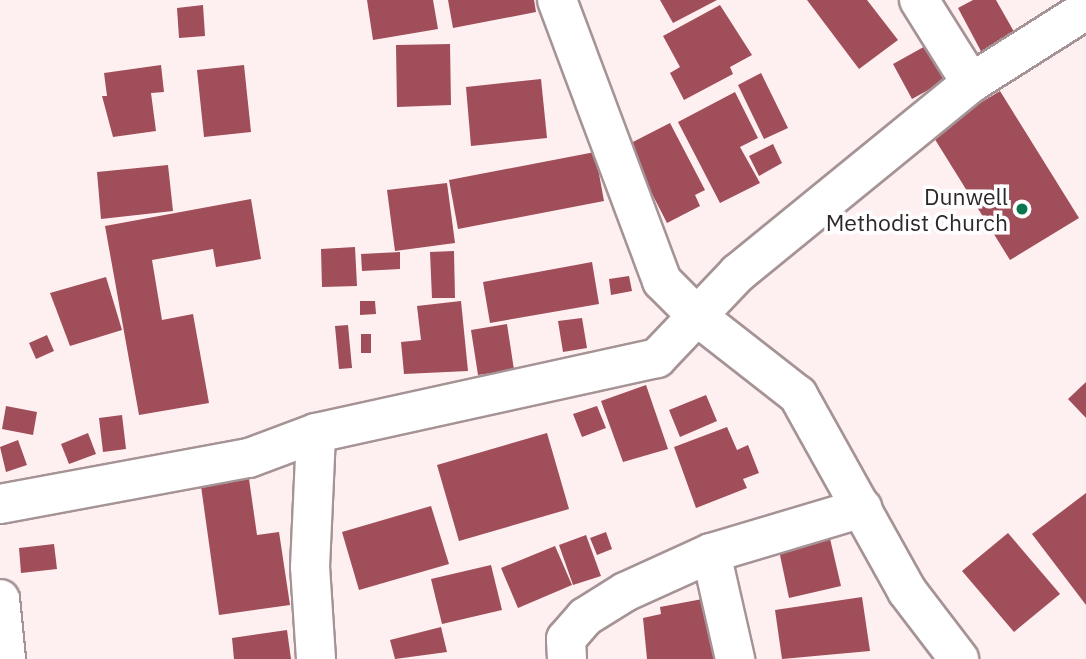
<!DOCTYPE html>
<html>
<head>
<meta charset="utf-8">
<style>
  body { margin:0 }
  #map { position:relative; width:1086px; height:659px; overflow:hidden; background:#feeff0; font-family:"IBM Plex Sans",sans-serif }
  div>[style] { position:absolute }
  .building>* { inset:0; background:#9f4e5a }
  .roads { filter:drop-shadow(2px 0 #a59395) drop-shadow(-2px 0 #a59395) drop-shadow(0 2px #a59395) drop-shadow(0 -2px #a59395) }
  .minor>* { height:38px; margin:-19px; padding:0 19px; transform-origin:19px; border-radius:19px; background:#fff }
  .dots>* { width:19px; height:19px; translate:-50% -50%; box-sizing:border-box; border:4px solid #fff; border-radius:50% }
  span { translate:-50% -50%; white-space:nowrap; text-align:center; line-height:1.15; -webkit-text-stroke:7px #fff; paint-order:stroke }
  .poi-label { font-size:23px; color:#2e2727 }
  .right { translate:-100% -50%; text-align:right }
</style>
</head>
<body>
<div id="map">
  <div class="building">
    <i style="clip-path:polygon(367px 0,433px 0,438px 29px,373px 40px)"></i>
    <i style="clip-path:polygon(448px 0,534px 0,536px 12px,453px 28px)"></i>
    <i style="clip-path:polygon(660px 0,717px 0,673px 23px)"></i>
    <i style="clip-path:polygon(807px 0,867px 0,898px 40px,859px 69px)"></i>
    <i style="clip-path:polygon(973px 0,996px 0,1017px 37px,983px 55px,958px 8px)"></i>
    <i style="clip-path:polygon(203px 5px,205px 36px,179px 38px,177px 8px)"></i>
    <i style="clip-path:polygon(720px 5px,752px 55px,730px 67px,733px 74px,684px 100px,670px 73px,680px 67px,663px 36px)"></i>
    <i style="clip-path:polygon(450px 44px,451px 105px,397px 107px,396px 45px)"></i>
    <i style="clip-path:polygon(929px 44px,948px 79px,912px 99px,893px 64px)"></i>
    <i style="clip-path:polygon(161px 65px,164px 92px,151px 93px,156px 131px,113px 137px,102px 96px,107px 96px,104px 73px)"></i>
    <i style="clip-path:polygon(244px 65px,251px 132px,204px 137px,197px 70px)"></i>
    <i style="clip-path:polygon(761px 73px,788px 128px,764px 139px,738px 85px)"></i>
    <i style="clip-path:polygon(541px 79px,547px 138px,471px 146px,466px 87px)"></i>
    <i style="clip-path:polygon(1000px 91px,1079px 218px,1010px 260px,931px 133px)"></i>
    <i style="clip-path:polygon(735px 92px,758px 138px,740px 147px,760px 183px,720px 203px,678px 122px)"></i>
    <i style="clip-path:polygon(670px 123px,705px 190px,695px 195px,700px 206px,667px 223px,627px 145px)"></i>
    <i style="clip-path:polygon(773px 144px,782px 163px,759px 176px,749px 156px)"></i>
    <i style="clip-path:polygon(595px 152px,604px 201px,458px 229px,449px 180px)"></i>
    <i style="clip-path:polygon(168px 165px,173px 211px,101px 219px,97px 172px)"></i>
    <i style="clip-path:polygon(447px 183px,455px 243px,395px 251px,387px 190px)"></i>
    <i style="clip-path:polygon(251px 199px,261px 259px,216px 267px,213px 249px,152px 260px,162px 320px,193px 314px,209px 403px,139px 415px,105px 226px)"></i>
    <i style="clip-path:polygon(355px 247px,357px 286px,322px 287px,321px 249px)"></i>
    <i style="clip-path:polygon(454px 251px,455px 298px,432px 298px,430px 252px)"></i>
    <i style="clip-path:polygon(400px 252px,400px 269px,362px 271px,361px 254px)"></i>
    <i style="clip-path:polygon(592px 262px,599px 304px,490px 323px,483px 282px)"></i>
    <i style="clip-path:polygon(629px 276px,632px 291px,611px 295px,609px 279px)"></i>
    <i style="clip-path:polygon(106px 277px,122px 330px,70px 346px,50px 293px)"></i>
    <i style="clip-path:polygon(360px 301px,375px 301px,376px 314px,360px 315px)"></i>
    <i style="clip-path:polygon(461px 301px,468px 371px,404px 374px,401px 342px,421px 340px,417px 306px)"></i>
    <i style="clip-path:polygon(582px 318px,587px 348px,563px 352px,558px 321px)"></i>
    <i style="clip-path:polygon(507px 324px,514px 370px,478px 375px,471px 330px)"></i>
    <i style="clip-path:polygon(348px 325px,352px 368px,339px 369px,335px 326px)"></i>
    <i style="clip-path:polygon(361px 334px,371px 334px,371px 353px,361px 353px)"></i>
    <i style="clip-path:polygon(47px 335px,54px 351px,36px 359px,29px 343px)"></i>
    <i style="clip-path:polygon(1086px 382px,1086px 418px,1068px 399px)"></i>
    <i style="clip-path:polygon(646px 385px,668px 449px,623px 462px,601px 401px)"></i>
    <i style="clip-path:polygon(706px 395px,717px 421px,680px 437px,669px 410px)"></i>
    <i style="clip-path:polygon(6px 406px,37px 412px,33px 435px,2px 429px)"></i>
    <i style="clip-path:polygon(597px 406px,606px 428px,582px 437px,573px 414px)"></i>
    <i style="clip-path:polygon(122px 415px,126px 449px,103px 452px,99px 418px)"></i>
    <i style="clip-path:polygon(727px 427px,737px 450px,748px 445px,759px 473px,743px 479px,747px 488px,696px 508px,674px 447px)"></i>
    <i style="clip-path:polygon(88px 433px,96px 454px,69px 464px,61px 444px)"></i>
    <i style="clip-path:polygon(547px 433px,569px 509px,459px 541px,437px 465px)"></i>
    <i style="clip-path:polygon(18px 440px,27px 465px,6px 472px,0 447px)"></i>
    <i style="clip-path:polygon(248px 472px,257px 535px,279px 532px,290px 605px,219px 615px,200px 479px)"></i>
    <i style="clip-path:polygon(1086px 493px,1086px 605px,1032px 534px)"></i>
    <i style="clip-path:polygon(431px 506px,449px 564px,359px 590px,342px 532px)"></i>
    <i style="clip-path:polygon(828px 530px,841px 586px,789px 598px,777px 541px)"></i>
    <i style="clip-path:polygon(606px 532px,612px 549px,597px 555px,590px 538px)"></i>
    <i style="clip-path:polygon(1008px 533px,1060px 594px,1014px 632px,962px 571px)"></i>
    <i style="clip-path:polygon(586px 535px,601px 576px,573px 585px,559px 545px)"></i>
    <i style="clip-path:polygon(54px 544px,57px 569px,21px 573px,19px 548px)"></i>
    <i style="clip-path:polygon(555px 546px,572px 585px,518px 608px,501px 568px)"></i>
    <i style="clip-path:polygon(491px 565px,502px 610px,442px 624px,431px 579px)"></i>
    <i style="clip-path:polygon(713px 597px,725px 659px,647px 659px,643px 618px,661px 614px,660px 607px)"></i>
    <i style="clip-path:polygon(862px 597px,870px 651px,782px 659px,775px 610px)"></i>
    <i style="clip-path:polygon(441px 627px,447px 652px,395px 659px,390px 640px)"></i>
    <i style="clip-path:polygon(287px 630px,291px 659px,234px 659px,232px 638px)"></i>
  </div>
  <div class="roads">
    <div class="minor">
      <i style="left:557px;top:0;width:300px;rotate:69.5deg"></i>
      <i style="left:662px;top:281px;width:51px;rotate:45deg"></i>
      <i style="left:698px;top:317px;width:127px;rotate:38deg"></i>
      <i style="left:798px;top:395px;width:224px;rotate:60.9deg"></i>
      <i style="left:907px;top:591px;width:86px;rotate:52.6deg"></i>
      <i style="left:919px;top:0;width:98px;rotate:57.9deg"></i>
      <i style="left:0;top:504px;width:253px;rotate:-10.5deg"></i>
      <i style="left:249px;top:458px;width:72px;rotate:-20.5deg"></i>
      <i style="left:316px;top:433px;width:349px;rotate:-12.4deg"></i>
      <i style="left:657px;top:358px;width:117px;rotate:-46.4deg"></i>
      <i style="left:738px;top:273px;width:301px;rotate:-39.2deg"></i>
      <i style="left:971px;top:83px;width:136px;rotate:-32.4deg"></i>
      <i style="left:711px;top:553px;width:109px;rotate:77.2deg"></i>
      <i style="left:0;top:599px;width:60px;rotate:84.3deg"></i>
      <i style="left:316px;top:659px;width:92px;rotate:-93.7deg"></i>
      <i style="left:310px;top:567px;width:134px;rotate:-87.4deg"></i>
      <i style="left:567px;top:659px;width:20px;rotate:-93deg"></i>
      <i style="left:566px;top:639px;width:29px;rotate:-49deg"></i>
      <i style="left:585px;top:617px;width:47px;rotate:-32deg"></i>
      <i style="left:625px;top:592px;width:94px;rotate:-24.4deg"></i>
      <i style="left:711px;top:553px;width:158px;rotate:-16.6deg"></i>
    </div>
  </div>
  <div class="dots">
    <i style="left:1022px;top:209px;background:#097650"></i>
  </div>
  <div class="poi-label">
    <span class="right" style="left:1008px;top:209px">Dunwell<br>Methodist Church</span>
  </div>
</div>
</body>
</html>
